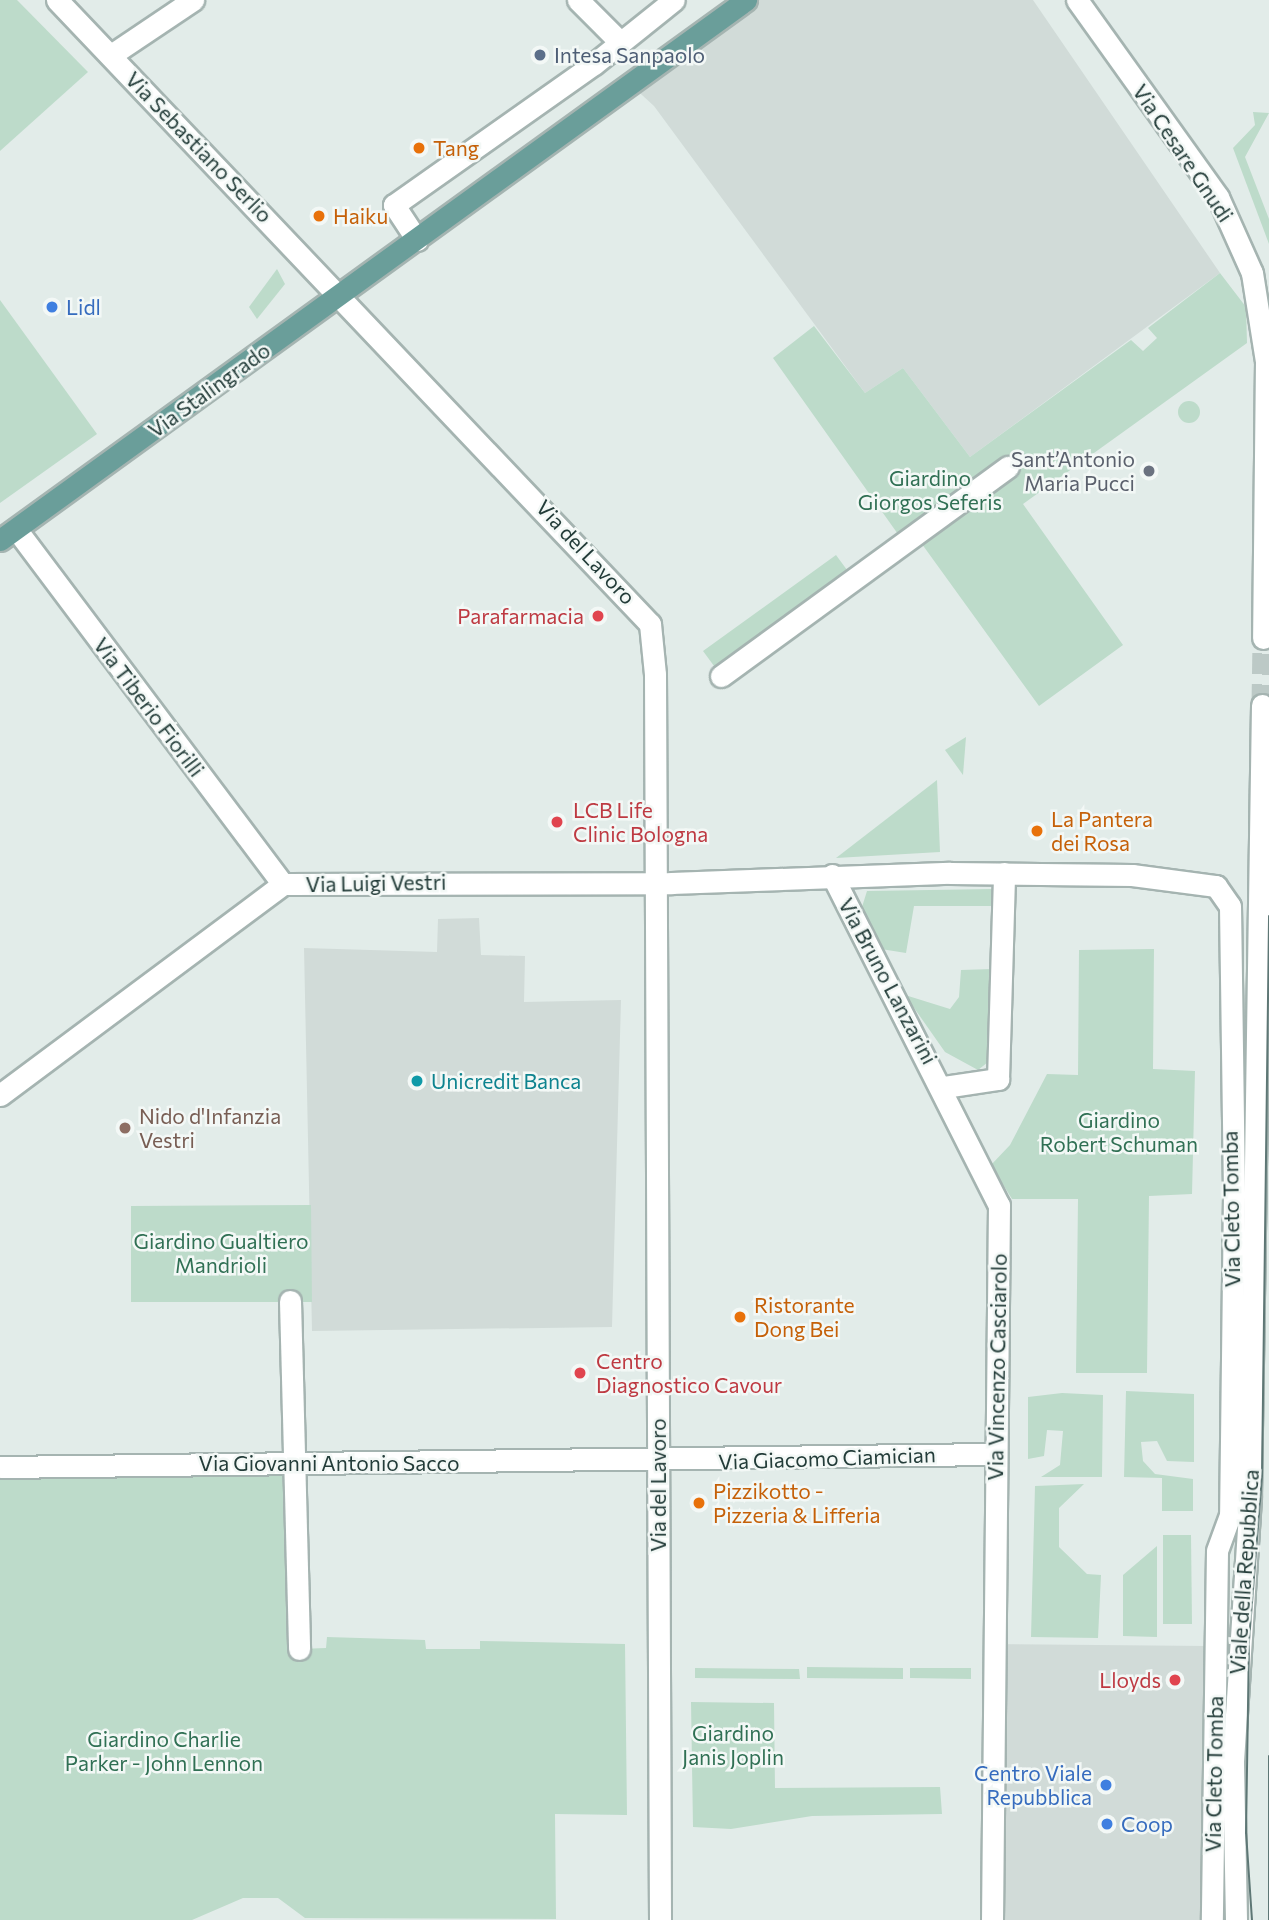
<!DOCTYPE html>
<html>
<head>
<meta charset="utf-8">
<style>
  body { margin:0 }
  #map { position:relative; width:1269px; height:1920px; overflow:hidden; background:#e2ece9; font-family:Commissioner,sans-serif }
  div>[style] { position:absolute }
  .built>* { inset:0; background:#d1dbd8 }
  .green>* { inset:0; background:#bddbca }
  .round { border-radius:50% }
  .secondary-tunnel>* { height:21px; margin-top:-10.5px; transform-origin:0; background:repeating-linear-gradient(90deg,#bcc9c6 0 21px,transparent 0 31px) }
  .roads { filter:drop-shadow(2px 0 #a5b4b1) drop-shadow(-2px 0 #a5b4b1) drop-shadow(0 2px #a5b4b1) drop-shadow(0 -2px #a5b4b1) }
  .street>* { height:21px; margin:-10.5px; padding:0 10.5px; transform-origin:10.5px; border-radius:10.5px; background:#fff }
  .secondary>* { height:21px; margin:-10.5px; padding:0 10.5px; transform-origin:10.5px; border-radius:10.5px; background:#fff }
  .primary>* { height:21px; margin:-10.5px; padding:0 10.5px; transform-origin:10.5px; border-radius:10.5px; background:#6a9e9a }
  .tram>* { height:2px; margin:-1px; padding:0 1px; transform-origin:1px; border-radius:1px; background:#5e7775 }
  .dots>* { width:19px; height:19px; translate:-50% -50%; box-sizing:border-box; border:4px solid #f3f8f6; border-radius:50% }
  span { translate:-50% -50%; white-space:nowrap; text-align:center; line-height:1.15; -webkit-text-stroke:5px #f3f8f6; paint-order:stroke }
  .service-label { font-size:21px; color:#4e5e75 }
  .left { translate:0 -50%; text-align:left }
  .street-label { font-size:21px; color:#233c39 }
  .food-label { font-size:21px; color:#c56008 }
  .shop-label { font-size:21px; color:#366cbe }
  .right { translate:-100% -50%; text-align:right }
  .worship-label { font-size:21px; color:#5b616d }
  .park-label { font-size:21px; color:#307054 }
  .health-label { font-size:21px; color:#be3a42 }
  .culture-label { font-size:21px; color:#0d838f }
  .education-label { font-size:21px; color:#785e54 }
</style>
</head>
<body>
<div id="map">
  <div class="built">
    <i style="clip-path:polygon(746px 0,1033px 0,1220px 273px,970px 457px,903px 368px,865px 393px,654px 106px,630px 84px)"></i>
    <i style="clip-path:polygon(479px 918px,481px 955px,525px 956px,524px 1002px,621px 1000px,612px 1327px,312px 1331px,304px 948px,437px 952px,438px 919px)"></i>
    <i style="clip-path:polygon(987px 1644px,1206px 1646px,1204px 1920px,988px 1920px)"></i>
  </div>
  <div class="green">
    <i style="clip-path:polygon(0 0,17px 0,88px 72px,0 151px)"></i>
    <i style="clip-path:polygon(1253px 112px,1269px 113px,1245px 157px,1269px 219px,1269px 244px,1233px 148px,1255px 125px)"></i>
    <i style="clip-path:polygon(277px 269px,285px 284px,257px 319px,249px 307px)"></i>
    <i style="clip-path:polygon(1220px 273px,1246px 307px,1247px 343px,1023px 504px,1123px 645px,1039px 706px,919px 540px,728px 685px,703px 651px,836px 555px,850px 574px,900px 537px,773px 358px,814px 326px,865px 393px,903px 368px,970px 457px,1131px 340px,1143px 351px,1157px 338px,1148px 328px)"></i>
    <i style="clip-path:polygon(0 300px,97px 434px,0 503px)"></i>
    <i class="round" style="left:1178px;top:401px;width:22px;height:22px"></i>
    <i style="clip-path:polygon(966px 737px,963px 775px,945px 750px)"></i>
    <i style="clip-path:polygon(937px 780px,940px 852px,836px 858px)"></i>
    <i style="clip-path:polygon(993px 889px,994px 906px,914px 906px,906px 953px,881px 949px,862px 907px,867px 891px)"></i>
    <i style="clip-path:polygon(1154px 949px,1153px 1069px,1195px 1071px,1192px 1194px,1149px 1196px,1147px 1373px,1076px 1373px,1078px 1199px,1012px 1199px,991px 1165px,1010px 1145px,1047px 1074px,1078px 1075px,1079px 950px)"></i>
    <i style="clip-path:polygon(993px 969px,993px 1058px,978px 1070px,945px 1052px,905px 995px,950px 1009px,959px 997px,961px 970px)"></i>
    <i style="clip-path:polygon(311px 1205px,312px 1302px,131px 1302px,131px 1206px)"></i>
    <i style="clip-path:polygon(1126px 1391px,1194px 1394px,1194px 1462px,1167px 1461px,1157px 1441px,1141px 1442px,1143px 1461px,1155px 1474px,1193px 1479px,1193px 1511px,1162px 1511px,1162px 1478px,1124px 1477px)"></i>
    <i style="clip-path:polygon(1062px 1393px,1103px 1395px,1102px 1477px,1041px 1477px,1060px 1465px,1063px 1431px,1047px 1430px,1044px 1456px,1028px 1459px,1028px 1397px)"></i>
    <i style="clip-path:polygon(286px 1469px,299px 1649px,326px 1648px,327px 1637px,425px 1640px,426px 1649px,480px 1649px,480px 1641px,625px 1644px,627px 1815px,555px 1814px,556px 1919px,305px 1918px,278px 1898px,243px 1898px,192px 1920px,0 1920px,0 1476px)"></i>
    <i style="clip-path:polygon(1084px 1484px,1059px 1508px,1059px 1547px,1087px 1574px,1101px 1575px,1098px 1638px,1031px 1637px,1035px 1486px)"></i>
    <i style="clip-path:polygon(1163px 1535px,1191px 1535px,1192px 1624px,1163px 1624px)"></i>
    <i style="clip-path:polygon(1157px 1546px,1157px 1637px,1123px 1636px,1123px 1575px)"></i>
    <i style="clip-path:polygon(807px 1667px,903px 1668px,903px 1679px,807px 1678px)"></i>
    <i style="clip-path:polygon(695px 1668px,799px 1669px,800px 1679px,695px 1678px)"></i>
    <i style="clip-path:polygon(910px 1668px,971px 1668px,971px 1679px,910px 1678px)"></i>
    <i style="clip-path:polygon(691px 1702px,774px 1703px,775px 1788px,940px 1787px,942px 1814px,812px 1816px,731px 1829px,693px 1827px)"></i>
  </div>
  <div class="secondary-tunnel">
    <i style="left:1262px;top:705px;width:67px;rotate:-89.1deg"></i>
  </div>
  <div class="roads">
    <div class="street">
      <i style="left:578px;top:0;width:57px;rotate:45deg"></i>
      <i style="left:111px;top:55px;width:99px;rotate:-33.9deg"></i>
      <i style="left:417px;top:240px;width:42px;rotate:-123.3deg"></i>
      <i style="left:394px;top:205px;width:245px;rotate:-35.2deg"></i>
      <i style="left:594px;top:64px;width:102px;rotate:-38.7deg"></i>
      <i style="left:16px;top:529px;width:444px;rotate:53.1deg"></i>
      <i style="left:721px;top:676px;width:355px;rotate:-36.1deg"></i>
      <i style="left:832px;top:875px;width:370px;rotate:63.2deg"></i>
      <i style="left:999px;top:1205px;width:715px;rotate:90.56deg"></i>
      <i style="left:944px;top:1087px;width:55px;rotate:-8.4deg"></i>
      <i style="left:998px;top:1079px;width:206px;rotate:-88.3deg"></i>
      <i style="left:0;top:1095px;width:353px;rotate:-36.7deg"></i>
      <i style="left:283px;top:884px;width:388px;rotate:-0.1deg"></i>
      <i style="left:671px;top:883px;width:279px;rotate:-2.1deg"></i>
      <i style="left:950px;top:873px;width:182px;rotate:0.6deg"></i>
      <i style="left:1132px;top:875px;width:85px;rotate:7.5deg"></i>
      <i style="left:1216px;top:886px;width:24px;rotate:55deg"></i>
      <i style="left:1230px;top:906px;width:289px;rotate:89.2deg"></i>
      <i style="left:1234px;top:1195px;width:320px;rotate:90.7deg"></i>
      <i style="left:1230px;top:1515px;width:38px;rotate:110deg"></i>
      <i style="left:1217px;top:1551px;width:369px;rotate:90.8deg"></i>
      <i style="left:290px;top:1301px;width:348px;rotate:88.5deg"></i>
      <i style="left:0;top:1467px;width:996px;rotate:-0.75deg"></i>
    </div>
    <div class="secondary">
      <i style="left:57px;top:0;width:861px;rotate:46.46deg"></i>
      <i style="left:650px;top:624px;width:50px;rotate:84.3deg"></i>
      <i style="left:655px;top:674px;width:1246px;rotate:89.77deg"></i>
      <i style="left:1077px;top:0;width:242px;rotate:54.4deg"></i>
      <i style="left:1218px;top:197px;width:83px;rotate:65.9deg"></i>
      <i style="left:1252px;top:273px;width:89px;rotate:81deg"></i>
      <i style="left:1266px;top:361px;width:277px;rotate:90.6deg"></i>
      <i style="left:1236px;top:1920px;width:159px;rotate:-91.1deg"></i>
      <i style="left:1233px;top:1761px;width:266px;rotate:-86.3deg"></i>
      <i style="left:1250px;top:1496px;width:791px;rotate:-89.13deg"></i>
    </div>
    <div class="primary">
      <i style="left:0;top:540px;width:921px;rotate:-35.9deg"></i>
    </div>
  </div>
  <div class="tram">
    <i style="left:1252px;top:1920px;width:87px;rotate:-93.9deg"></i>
    <i style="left:1246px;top:1833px;width:192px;rotate:-89.1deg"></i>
    <i style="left:1249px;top:1641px;width:166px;rotate:-85.5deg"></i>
    <i style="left:1262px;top:1476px;width:560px;rotate:-89.28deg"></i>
    <i style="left:1269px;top:1920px;width:164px;rotate:-90deg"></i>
  </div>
  <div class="dots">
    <i style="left:540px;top:55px;background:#5c6f8a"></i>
    <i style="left:419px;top:148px;background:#e8710a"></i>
    <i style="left:319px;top:216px;background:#e8710a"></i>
    <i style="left:52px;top:307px;background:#3f7fe0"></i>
    <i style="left:1149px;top:471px;background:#6b7280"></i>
    <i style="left:598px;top:616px;background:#e0444e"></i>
    <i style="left:557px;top:822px;background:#e0444e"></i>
    <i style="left:1037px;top:831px;background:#e8710a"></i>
    <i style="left:417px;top:1081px;background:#0f9aa8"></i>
    <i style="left:125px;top:1128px;background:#8d6e63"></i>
    <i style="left:740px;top:1317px;background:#e8710a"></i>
    <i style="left:580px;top:1373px;background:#e0444e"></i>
    <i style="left:699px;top:1503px;background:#e8710a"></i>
    <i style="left:1175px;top:1680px;background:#e0444e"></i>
    <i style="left:1106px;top:1785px;background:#3f7fe0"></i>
    <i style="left:1107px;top:1824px;background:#3f7fe0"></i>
  </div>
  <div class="service-label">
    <span class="left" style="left:554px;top:55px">Intesa Sanpaolo</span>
  </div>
  <div class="street-label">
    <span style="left:199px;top:147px;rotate:46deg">Via Sebastiano Serlio</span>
    <span style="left:1183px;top:153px;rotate:56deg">Via Cesare Gnudi</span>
    <span style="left:209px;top:390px;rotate:-36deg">Via Stalingrado</span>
    <span style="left:586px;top:552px;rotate:47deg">Via del Lavoro</span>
    <span style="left:149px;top:707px;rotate:53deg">Via Tiberio Fiorilli</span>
    <span style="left:376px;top:883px;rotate:-1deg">Via Luigi Vestri</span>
    <span style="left:888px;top:981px;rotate:62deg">Via Bruno Lanzarini</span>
    <span style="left:1231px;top:1209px;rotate:-91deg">Via Cleto Tomba</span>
    <span style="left:997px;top:1367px;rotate:-89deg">Via Vincenzo Casciarolo</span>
    <span style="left:827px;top:1458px;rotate:-2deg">Via Giacomo Ciamician</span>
    <span style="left:329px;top:1463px">Via Giovanni Antonio Sacco</span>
    <span style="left:658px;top:1485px;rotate:-90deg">Via del Lavoro</span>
    <span style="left:1244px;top:1572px;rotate:-86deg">Viale della Repubblica</span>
    <span style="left:1214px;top:1774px;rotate:-89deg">Via Cleto Tomba</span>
  </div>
  <div class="food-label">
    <span class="left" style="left:433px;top:148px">Tang</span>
    <span class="left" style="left:333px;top:216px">Haiku</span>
    <span class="left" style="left:1051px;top:831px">La Pantera<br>dei Rosa</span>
    <span class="left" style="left:754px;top:1317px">Ristorante<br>Dong Bei</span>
    <span class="left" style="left:713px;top:1503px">Pizzikotto -<br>Pizzeria &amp; Lifferia</span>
  </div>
  <div class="shop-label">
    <span class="left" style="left:66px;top:307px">Lidl</span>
    <span class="right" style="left:1092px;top:1785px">Centro Viale<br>Repubblica</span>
    <span class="left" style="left:1121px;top:1824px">Coop</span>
  </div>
  <div class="worship-label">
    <span class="right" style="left:1135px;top:471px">Sant’Antonio<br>Maria Pucci</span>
  </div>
  <div class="park-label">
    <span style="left:930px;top:490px">Giardino<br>Giorgos Seferis</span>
    <span style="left:1119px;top:1132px">Giardino<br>Robert Schuman</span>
    <span style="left:221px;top:1253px">Giardino Gualtiero<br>Mandrioli</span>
    <span style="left:733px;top:1745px">Giardino<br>Janis Joplin</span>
    <span style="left:164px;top:1751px">Giardino Charlie<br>Parker - John Lennon</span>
  </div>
  <div class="health-label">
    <span class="right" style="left:584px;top:616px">Parafarmacia</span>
    <span class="left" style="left:573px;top:822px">LCB Life<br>Clinic Bologna</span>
    <span class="left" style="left:596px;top:1373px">Centro<br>Diagnostico Cavour</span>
    <span class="right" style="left:1161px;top:1680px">Lloyds</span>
  </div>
  <div class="culture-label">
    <span class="left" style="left:431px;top:1081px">Unicredit Banca</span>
  </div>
  <div class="education-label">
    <span class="left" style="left:139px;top:1128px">Nido d'Infanzia<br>Vestri</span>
  </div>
</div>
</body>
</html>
